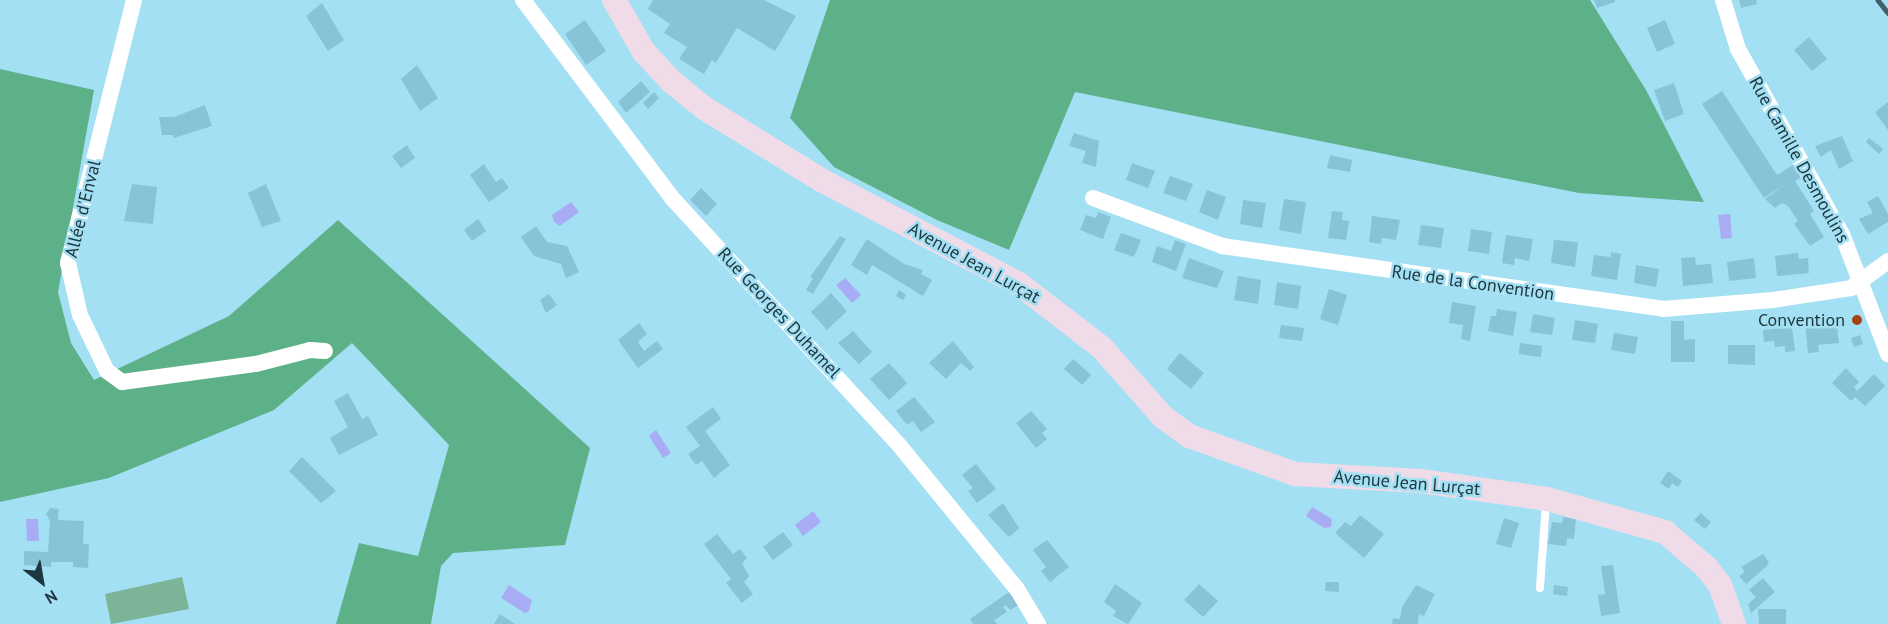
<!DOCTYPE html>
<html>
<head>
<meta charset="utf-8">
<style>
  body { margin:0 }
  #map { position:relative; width:1888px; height:624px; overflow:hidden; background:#a4e0f4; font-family:"PT Sans",sans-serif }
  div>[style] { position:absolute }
  .green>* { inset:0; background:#7bb496 }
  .forest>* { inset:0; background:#5db189 }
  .water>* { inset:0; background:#a8acf4 }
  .building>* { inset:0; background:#88c3d7 }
  .lane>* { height:8px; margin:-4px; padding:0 4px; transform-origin:4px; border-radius:4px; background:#fff }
  .street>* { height:16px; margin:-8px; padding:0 8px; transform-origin:8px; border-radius:8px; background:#fff }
  .secondary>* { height:24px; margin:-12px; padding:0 12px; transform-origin:12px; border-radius:12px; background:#efdce8 }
  .rail>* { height:4.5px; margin:-2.25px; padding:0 2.25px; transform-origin:2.25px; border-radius:2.25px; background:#3f606b }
  .dots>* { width:16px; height:16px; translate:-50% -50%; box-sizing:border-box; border:3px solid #a4e0f4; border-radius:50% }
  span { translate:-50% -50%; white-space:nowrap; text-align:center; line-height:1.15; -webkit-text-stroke:5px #a4e0f4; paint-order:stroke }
  .street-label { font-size:18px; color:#1e363e }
  .poi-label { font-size:18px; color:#1e363e }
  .right { translate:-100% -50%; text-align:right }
  .north { position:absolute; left:12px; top:552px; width:60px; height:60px; -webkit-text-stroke:4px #a4e0f4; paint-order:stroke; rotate:149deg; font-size:16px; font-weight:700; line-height:24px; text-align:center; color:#1e363e }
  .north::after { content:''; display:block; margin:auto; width:21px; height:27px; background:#1e363e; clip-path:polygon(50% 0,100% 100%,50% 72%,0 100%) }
</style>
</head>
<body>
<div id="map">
  <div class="green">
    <i style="clip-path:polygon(182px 577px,189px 609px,111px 624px,105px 594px)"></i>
  </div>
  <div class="forest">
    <i style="clip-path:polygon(830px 0,1590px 0,1646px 90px,1704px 202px,1579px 193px,1075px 92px,1009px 250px,937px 220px,834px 167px,790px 118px)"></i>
    <i style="clip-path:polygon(0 69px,94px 90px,58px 292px,71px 343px,94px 380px,229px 316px,338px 220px,590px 448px,565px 545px,453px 553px,441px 566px,431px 624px,336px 624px,359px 543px,418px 556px,449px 445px,352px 343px,274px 410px,109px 478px,0 502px)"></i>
  </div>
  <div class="water">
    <i style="clip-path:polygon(571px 202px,579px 212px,560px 226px,554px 222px,552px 215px)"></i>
    <i style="clip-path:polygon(1730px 214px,1732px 238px,1721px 239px,1718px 215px)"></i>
    <i style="clip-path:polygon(845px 278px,861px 295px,852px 303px,836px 285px)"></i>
    <i style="clip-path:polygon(656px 430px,671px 453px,663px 458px,649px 436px)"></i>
    <i style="clip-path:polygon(1312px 507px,1332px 519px,1331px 527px,1324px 528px,1306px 516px)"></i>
    <i style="clip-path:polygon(813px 511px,821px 522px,803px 536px,795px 525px)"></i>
    <i style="clip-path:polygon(26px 519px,38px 519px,39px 541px,27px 541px)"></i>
    <i style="clip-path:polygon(509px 585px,532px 600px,529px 611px,525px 613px,501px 598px)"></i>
  </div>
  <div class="building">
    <i style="clip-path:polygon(653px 0,764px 0,796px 16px,775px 51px,737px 28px,716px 63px,712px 60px,704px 74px,679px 59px,687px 47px,664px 33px,670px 24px,648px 9px)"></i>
    <i style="clip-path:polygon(1594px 0,1615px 0,1615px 2px,1597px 8px)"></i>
    <i style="clip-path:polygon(1739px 0,1756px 0,1757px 4px,1741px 8px)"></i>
    <i style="clip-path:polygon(322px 3px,344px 40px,328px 51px,306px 16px)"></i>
    <i style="clip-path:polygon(585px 20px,606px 51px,586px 65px,565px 34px)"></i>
    <i style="clip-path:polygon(1665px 20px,1675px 44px,1657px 52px,1647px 28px)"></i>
    <i style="clip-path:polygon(1809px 37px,1827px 59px,1812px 71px,1794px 50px)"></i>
    <i style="clip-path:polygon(417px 65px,438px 98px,420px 111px,401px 79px)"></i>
    <i style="clip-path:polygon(641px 81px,650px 92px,626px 113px,618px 102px)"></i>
    <i style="clip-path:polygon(1674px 83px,1684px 114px,1665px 121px,1654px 90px)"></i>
    <i style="clip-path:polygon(1722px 91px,1777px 175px,1793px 165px,1801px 177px,1795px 181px,1814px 211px,1810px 214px,1824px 237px,1810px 246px,1794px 224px,1798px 221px,1788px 206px,1782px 203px,1775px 208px,1765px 199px,1784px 185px,1764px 198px,1702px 104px)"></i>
    <i style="clip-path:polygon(654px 92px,659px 98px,648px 109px,643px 103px)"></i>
    <i style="clip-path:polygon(1888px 102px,1888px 130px,1875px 112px)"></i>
    <i style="clip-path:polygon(205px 105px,212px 126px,174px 138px,173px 135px,162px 135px,159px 117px,174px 117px)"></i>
    <i style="clip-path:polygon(1074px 133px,1099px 141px,1096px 167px,1082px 163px,1086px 151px,1069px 146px)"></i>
    <i style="clip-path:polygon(1842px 136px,1853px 161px,1839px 169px,1831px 150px,1821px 157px,1815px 146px)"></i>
    <i style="clip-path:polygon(1869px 138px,1883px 149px,1879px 154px,1866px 142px)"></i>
    <i style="clip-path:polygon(407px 145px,415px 158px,401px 168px,392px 156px)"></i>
    <i style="clip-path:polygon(1330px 155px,1352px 160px,1350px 172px,1327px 168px)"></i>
    <i style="clip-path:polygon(1132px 163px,1155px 171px,1148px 188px,1126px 180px)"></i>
    <i style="clip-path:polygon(484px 164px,496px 182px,502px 178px,509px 188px,489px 202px,470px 175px)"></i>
    <i style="clip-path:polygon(1170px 176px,1193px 184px,1186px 201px,1163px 193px)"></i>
    <i style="clip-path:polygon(132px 184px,157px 187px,153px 224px,124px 221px)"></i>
    <i style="clip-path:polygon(266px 184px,281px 221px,262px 227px,248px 193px)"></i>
    <i style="clip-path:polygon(701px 188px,717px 204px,706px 216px,690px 200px)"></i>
    <i style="clip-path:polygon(1207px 190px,1226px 197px,1218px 220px,1199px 212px)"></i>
    <i style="clip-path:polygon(1878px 196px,1888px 214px,1888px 222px,1868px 234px,1859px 219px,1873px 213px,1867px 202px)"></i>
    <i style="clip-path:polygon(1284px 199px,1306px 202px,1301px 234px,1279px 230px)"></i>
    <i style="clip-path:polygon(1243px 200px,1266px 203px,1262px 228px,1240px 224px)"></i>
    <i style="clip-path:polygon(1332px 211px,1343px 212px,1342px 220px,1349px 221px,1346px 240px,1328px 238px)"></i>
    <i style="clip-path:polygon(1098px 212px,1111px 217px,1103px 239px,1080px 230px,1086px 215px,1096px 218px)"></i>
    <i style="clip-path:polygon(1372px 216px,1400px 220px,1396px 240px,1382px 238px,1381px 244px,1369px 242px)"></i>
    <i style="clip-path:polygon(478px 219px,486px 231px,472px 241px,464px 230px)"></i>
    <i style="clip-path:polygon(1421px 225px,1444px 228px,1441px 248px,1418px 245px)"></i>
    <i style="clip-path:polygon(536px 226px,547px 242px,567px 246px,579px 272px,566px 278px,561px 264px,534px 256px,521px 237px)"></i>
    <i style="clip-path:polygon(1471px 229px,1492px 232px,1489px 254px,1468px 251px)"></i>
    <i style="clip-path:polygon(1121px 233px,1141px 240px,1134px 257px,1114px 250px)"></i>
    <i style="clip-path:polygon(1506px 235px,1533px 239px,1529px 261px,1515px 258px,1514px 265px,1502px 263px)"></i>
    <i style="clip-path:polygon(840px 236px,846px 239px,813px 294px,806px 290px,813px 278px,810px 277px)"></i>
    <i style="clip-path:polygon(867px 239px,904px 264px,923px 270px,921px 274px,932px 280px,923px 296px,872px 265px,867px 275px,851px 265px)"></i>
    <i style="clip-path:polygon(1175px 240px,1186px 244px,1176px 271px,1152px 262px,1157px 246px,1171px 251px)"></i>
    <i style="clip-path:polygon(1554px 240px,1578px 242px,1575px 267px,1551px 263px)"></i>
    <i style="clip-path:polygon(1611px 252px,1621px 254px,1617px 280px,1591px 276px,1594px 255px,1611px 257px)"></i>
    <i style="clip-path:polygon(1798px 253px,1799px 259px,1808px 258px,1809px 273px,1777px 276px,1775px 256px)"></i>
    <i style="clip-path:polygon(1695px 257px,1696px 265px,1711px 264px,1713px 283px,1683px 286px,1681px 258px)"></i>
    <i style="clip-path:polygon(1189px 258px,1224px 271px,1217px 288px,1182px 278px)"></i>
    <i style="clip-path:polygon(1754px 258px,1756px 278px,1729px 281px,1727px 262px)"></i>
    <i style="clip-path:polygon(1636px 265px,1659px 269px,1656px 287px,1634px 283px)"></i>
    <i style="clip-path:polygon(1238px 276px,1261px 280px,1258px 304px,1234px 300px)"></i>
    <i style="clip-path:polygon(1277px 282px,1301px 286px,1298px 309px,1274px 305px)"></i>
    <i style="clip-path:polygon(1329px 289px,1347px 295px,1338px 325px,1320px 319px)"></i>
    <i style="clip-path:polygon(899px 290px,906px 295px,903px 300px,896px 296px)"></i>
    <i style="clip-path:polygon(831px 293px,847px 311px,827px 330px,811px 312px)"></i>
    <i style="clip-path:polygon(549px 294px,557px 305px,546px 313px,540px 300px)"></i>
    <i style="clip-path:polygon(1452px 302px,1476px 306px,1470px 341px,1461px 339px,1463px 325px,1449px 323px)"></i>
    <i style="clip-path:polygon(1497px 309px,1517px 312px,1513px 336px,1488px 331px,1491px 316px,1496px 316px)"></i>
    <i style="clip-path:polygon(1533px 314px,1555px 318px,1552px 335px,1530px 332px)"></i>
    <i style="clip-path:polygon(1836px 319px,1839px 343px,1818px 345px,1819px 352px,1808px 353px,1805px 322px)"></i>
    <i style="clip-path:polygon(1575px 320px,1598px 324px,1595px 343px,1572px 340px)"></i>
    <i style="clip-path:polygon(1671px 321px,1684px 321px,1684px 340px,1695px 339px,1695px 362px,1671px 362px)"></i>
    <i style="clip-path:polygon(639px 323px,647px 334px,638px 342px,644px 351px,657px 341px,663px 349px,638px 368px,618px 340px)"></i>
    <i style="clip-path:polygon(1281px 325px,1304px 328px,1302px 341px,1279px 338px)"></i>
    <i style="clip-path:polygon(1792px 327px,1795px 351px,1785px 352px,1785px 346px,1775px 347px,1774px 341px,1764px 342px,1763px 330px)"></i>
    <i style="clip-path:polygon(853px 331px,872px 352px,859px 364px,838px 343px)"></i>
    <i style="clip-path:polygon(1614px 333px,1638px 337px,1635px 354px,1611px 350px)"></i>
    <i style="clip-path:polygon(1860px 335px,1863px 344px,1854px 347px,1851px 338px)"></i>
    <i style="clip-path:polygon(953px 341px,974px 367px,970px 371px,961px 363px,946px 379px,929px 363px)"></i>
    <i style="clip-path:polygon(1520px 343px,1542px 346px,1541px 357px,1519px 354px)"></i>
    <i style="clip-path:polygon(1728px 345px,1755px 345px,1755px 365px,1728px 364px)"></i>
    <i style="clip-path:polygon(1180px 353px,1204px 373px,1191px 389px,1167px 369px)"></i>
    <i style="clip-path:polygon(1073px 359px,1091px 375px,1082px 385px,1064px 369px)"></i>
    <i style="clip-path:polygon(889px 363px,907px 383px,889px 400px,870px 379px)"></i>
    <i style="clip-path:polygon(1846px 368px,1859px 382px,1854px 387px,1857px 391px,1874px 374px,1885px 386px,1865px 406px,1855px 397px,1851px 401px,1832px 383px)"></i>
    <i style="clip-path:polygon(348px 393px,362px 419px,368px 416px,378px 435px,339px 455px,330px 438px,348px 427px,334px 401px)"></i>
    <i style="clip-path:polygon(914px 397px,935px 422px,921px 432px,913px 421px,907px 425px,896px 411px)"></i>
    <i style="clip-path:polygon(713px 407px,721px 419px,705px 431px,730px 465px,714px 478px,702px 461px,696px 465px,688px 454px,700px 446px,686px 427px)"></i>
    <i style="clip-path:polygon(1031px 411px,1047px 429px,1042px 433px,1047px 439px,1036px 448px,1016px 423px)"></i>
    <i style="clip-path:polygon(302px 457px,336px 491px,321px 503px,289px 471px)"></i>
    <i style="clip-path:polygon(976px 464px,996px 489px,977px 503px,968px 491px,973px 488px,962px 475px)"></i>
    <i style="clip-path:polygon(1668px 471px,1682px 481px,1678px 487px,1672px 483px,1669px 489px,1660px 483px)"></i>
    <i style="clip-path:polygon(1003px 503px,1019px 528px,1009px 537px,988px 515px)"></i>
    <i style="clip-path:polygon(50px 508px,59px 509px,58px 520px,84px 521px,83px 544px,89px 544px,88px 568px,73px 567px,73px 562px,51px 562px,51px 567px,24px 565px,24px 551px,48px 552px,50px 521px,46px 514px)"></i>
    <i style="clip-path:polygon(1701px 513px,1711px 522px,1705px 529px,1694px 520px)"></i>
    <i style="clip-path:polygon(1360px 515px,1384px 534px,1364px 558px,1335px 533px,1345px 522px,1351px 526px)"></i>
    <i style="clip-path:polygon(1563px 517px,1576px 519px,1574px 539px,1567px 538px,1566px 546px,1548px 544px,1552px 522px,1562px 523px)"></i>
    <i style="clip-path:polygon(1504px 518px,1519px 523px,1511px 548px,1496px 544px)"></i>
    <i style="clip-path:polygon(783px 532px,793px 545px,773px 560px,763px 547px)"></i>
    <i style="clip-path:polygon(717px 534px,733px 554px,740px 549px,747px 558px,742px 563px,749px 576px,744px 582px,753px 594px,742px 603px,726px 583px,731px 579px,704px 544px)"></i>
    <i style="clip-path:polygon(1047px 540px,1069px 567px,1050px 582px,1041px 571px,1046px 567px,1033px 550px)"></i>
    <i style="clip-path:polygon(1763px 554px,1769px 562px,1766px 567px,1746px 584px,1739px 576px,1745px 572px,1741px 567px)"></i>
    <i style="clip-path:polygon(1613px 565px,1620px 613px,1601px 616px,1598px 595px,1605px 594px,1601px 566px)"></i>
    <i style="clip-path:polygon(1763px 578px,1775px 592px,1751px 613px,1748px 604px,1756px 597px,1749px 590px)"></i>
    <i style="clip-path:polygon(1326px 582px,1339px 582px,1339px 592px,1325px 591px)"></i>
    <i style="clip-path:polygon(1115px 584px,1142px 603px,1128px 624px,1113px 616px,1116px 611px,1104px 602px)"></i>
    <i style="clip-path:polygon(1199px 584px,1218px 601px,1203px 617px,1184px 600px)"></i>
    <i style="clip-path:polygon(1416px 585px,1435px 594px,1424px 616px,1419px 614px,1418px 624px,1392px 624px,1393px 618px,1400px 619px,1402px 607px)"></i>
    <i style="clip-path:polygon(1554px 585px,1568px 587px,1567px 596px,1553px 594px)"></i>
    <i style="clip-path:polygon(1009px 592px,1019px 605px,1010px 610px,1006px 605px,1003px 607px,1007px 612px,994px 620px,997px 624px,973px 624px,970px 619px)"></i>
    <i style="clip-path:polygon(1758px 609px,1786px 609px,1786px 624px,1759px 624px)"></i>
    <i style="clip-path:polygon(500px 614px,515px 624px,494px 624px)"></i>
  </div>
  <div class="lane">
    <i style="left:1540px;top:588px;width:86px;rotate:-86deg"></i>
  </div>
  <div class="street">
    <i style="left:134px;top:0;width:271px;rotate:104.1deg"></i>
    <i style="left:68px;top:263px;width:53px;rotate:77deg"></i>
    <i style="left:80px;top:315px;width:62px;rotate:64.3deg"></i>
    <i style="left:107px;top:371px;width:19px;rotate:36deg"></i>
    <i style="left:122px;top:382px;width:135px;rotate:-7.7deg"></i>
    <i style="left:256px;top:364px;width:56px;rotate:-14.5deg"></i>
    <i style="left:310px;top:350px;width:15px;rotate:4deg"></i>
    <i style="left:523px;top:0;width:248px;rotate:53deg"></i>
    <i style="left:672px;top:198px;width:335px;rotate:47.4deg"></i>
    <i style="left:899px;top:445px;width:186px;rotate:50.7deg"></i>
    <i style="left:1017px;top:589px;width:41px;rotate:59deg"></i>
    <i style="left:1723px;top:0;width:51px;rotate:73deg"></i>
    <i style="left:1738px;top:49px;width:212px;rotate:60.7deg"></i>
    <i style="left:1842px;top:234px;width:129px;rotate:69deg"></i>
    <i style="left:1093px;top:198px;width:138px;rotate:20.4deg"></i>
    <i style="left:1222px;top:246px;width:445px;rotate:8.1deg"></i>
    <i style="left:1663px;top:309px;width:110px;rotate:-4.7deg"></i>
    <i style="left:1773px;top:300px;width:79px;rotate:-8.7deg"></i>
    <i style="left:1851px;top:288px;width:46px;rotate:-36.1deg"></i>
  </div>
  <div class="secondary">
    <i style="left:614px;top:0;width:60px;rotate:60deg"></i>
    <i style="left:644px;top:52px;width:40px;rotate:47deg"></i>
    <i style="left:671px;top:81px;width:43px;rotate:39.3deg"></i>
    <i style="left:704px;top:108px;width:137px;rotate:31.6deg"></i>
    <i style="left:821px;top:180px;width:224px;rotate:27.7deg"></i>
    <i style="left:1019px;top:284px;width:105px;rotate:37.6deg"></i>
    <i style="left:1102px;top:348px;width:92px;rotate:48.5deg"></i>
    <i style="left:1163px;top:417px;width:32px;rotate:36deg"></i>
    <i style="left:1189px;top:436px;width:113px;rotate:19.7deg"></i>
    <i style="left:1295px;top:474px;width:126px;rotate:3.2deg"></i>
    <i style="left:1421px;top:481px;width:127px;rotate:8.1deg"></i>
    <i style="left:1547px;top:499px;width:123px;rotate:15.6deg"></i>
    <i style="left:1665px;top:532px;width:54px;rotate:40.5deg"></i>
    <i style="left:1706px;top:567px;width:23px;rotate:52deg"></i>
    <i style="left:1720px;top:585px;width:41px;rotate:70.3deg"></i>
  </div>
  <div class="rail">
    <i style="left:1878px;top:0;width:16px;rotate:52deg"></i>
  </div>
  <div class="dots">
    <i style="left:1857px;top:320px;background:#a74215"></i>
  </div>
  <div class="street-label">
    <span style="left:1799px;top:160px;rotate:61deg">Rue Camille Desmoulins</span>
    <span style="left:83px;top:209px;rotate:-76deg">Allée d'Enval</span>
    <span style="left:974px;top:263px;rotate:29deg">Avenue Jean Lurçat</span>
    <span style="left:1473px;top:283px;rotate:8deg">Rue de la Convention</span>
    <span style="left:779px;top:313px;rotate:47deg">Rue Georges Duhamel</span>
    <span style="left:1407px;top:483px;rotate:5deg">Avenue Jean Lurçat</span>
  </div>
  <div class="poi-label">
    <span class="right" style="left:1845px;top:320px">Convention</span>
  </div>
  <div class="north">N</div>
</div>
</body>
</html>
